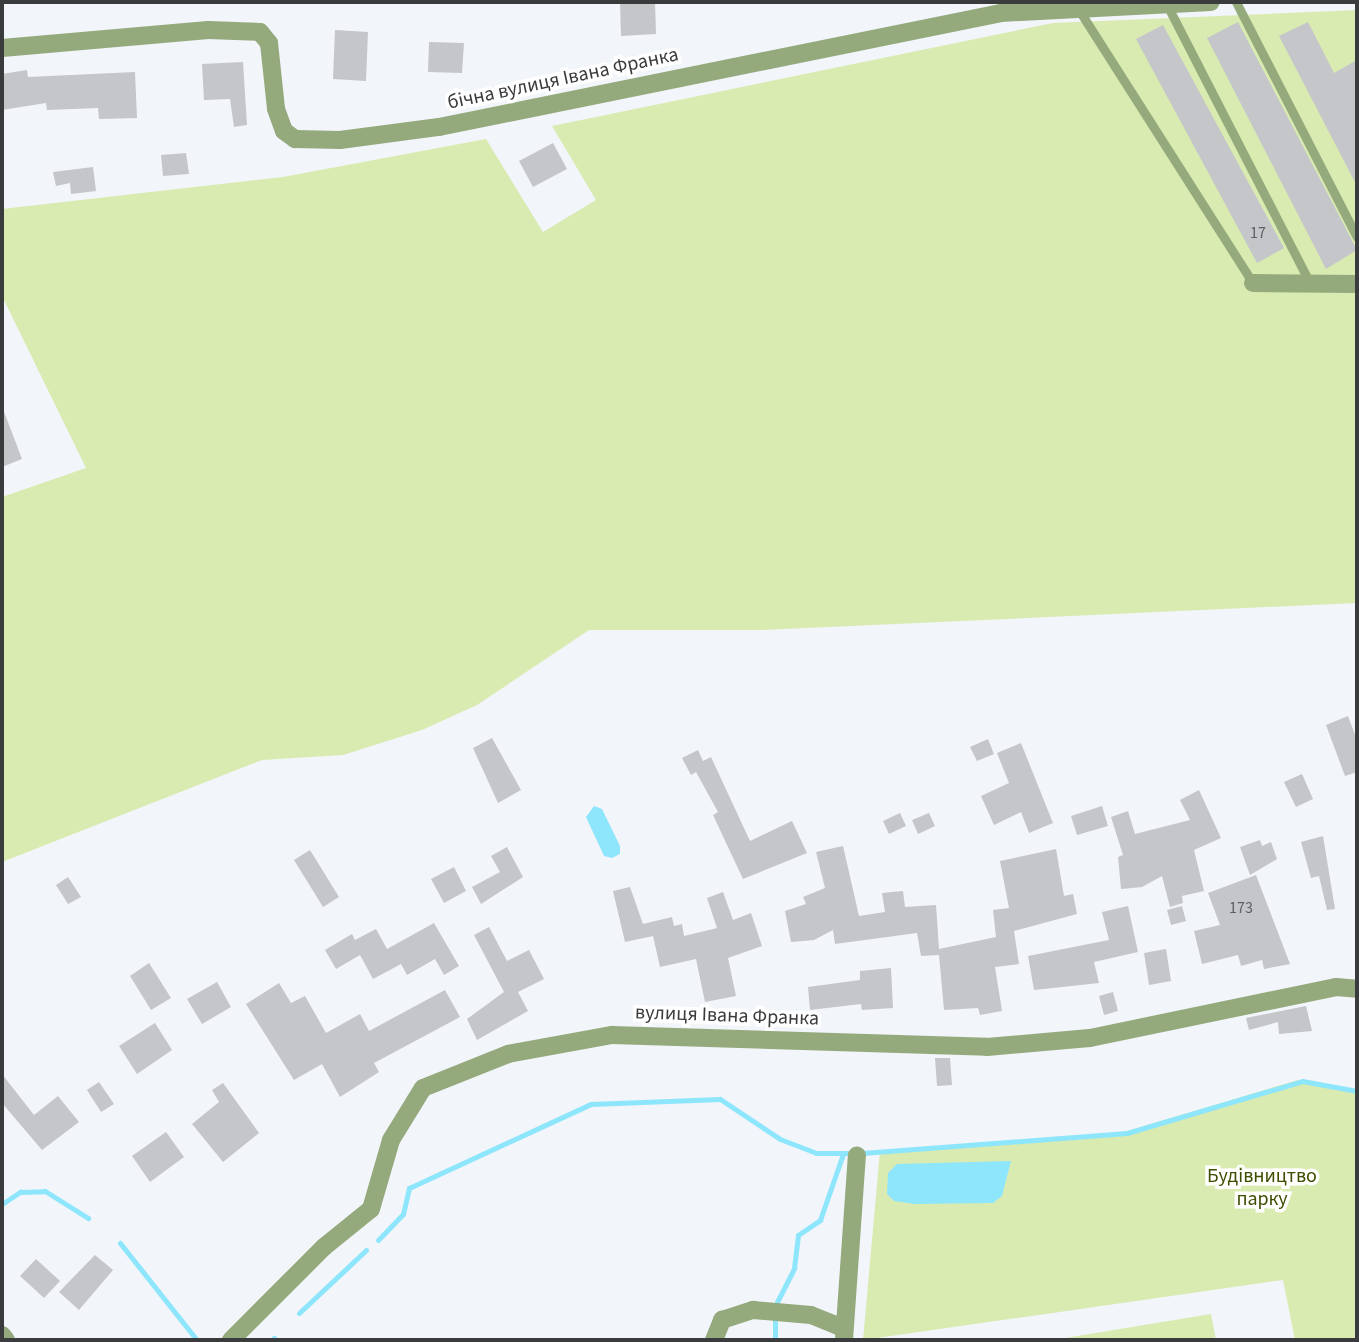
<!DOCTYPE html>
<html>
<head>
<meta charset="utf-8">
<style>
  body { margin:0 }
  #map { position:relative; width:1359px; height:1342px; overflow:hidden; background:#f2f5f9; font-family:"Source Sans 3",sans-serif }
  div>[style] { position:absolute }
  .green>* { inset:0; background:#d9ebb0 }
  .water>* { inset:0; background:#8ee6fc }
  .stream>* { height:5px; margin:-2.5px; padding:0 2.5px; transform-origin:2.5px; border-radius:2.5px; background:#8ee6fc }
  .building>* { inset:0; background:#c4c6ca }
  .lane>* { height:9px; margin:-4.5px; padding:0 4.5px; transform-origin:4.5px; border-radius:4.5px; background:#94a97c }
  .street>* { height:18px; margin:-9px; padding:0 9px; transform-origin:9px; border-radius:9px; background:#94a97c }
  span { translate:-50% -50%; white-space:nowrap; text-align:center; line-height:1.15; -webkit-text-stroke:7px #fff; paint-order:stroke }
  .number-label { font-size:16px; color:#5c5e60 }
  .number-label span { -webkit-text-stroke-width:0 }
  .street-label { font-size:20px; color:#3a3b3d }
  .park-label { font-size:20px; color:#3e4e00 }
  .frame { position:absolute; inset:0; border:4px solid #3a3b3d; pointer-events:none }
</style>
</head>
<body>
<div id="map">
  <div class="green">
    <i style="clip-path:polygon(1357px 10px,1357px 603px,762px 630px,589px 630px,477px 705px,422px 730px,343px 755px,262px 760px,2px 862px,2px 497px,86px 468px,2px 296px,2px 209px,283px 177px,486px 139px,543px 232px,596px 200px,552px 126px,1053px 23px)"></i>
    <i style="clip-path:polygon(1298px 1080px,1357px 1094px,1357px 1340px,1295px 1340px,1283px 1280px,863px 1340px,880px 1151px,1124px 1132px)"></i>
    <i style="clip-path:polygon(1211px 1314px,1216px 1340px,1053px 1340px)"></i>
  </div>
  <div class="water">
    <i style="clip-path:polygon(594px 806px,602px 809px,620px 846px,620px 854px,612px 858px,604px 856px,586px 817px)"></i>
    <i style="clip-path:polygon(1011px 1161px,1002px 1196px,993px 1203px,915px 1204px,894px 1201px,887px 1194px,888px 1173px,897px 1164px)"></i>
  </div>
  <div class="stream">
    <i style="left:862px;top:1153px;width:266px;rotate:-4.3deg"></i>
    <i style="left:1127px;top:1133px;width:183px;rotate:-16.5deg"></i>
    <i style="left:1302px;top:1081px;width:56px;rotate:10.3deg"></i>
    <i style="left:2px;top:1204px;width:22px;rotate:-34deg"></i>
    <i style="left:20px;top:1192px;width:25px;rotate:-2deg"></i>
    <i style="left:45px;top:1191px;width:51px;rotate:32.1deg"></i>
    <i style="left:378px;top:1240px;width:36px;rotate:-46deg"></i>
    <i style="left:403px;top:1214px;width:27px;rotate:-77deg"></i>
    <i style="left:409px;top:1188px;width:200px;rotate:-24.8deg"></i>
    <i style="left:591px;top:1104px;width:129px;rotate:-2.2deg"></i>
    <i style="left:720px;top:1099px;width:72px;rotate:33.7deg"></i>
    <i style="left:780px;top:1139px;width:39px;rotate:21deg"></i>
    <i style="left:816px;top:1153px;width:36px"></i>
    <i style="left:120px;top:1243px;width:124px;rotate:51.6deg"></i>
    <i style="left:777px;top:1302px;width:38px;rotate:-63deg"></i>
    <i style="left:794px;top:1268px;width:33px;rotate:-83deg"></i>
    <i style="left:798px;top:1235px;width:27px;rotate:-34deg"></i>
    <i style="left:820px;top:1220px;width:70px;rotate:-70.8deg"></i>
    <i style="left:299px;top:1313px;width:92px;rotate:-43.2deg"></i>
    <i style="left:272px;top:1340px;width:3px;rotate:-45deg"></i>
    <i style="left:775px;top:1340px;width:22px;rotate:-90deg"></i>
  </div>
  <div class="building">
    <i style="clip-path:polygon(620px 2px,655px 2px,656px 34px,621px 36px)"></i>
    <i style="clip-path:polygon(1238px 22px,1357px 250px,1326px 269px,1207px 38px)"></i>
    <i style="clip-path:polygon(1308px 22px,1334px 73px,1357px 60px,1357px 186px,1279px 36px)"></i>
    <i style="clip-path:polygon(1163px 25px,1284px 248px,1257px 263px,1136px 39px)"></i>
    <i style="clip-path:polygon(335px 30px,368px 32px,366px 81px,333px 79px)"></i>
    <i style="clip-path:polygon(429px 42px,464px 43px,462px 73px,428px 72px)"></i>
    <i style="clip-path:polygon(243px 62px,247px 125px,234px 127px,230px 99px,204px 100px,202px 64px)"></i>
    <i style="clip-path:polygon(27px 70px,28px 77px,135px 72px,137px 118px,99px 119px,98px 108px,47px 110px,46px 103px,2px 110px,2px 74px)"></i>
    <i style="clip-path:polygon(553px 143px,567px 169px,533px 187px,519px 161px)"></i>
    <i style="clip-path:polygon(186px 153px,189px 174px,163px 176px,161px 155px)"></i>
    <i style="clip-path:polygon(93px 167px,96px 191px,71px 194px,70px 183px,56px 186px,53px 172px)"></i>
    <i style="clip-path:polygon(3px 409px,22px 459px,2px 467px,2px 410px)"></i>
    <i style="clip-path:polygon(1348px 716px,1357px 740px,1357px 772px,1345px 776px,1326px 725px)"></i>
    <i style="clip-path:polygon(492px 738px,521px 790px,498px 803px,473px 748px)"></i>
    <i style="clip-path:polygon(988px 739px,994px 754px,977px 761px,970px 747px)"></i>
    <i style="clip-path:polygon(1021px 743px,1053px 823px,1029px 833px,1021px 812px,994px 825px,981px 796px,1009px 783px,997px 753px)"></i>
    <i style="clip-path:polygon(698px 750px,703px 761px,711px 757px,750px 841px,792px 821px,807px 853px,743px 879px,713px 815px,718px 812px,696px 772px,691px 775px,682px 758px)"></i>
    <i style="clip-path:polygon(1302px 774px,1313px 799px,1296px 807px,1284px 782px)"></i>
    <i style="clip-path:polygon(1199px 790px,1221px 838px,1194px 850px,1204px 891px,1182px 896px,1183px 903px,1170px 907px,1162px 876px,1142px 887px,1121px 889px,1118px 857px,1123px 855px,1111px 817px,1128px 811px,1135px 834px,1190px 820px,1180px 800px)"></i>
    <i style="clip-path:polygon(1102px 806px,1108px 826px,1077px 835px,1071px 816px)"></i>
    <i style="clip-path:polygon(900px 813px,906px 826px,889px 834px,883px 821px)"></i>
    <i style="clip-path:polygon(929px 813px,935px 826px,918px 834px,912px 820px)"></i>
    <i style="clip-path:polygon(1323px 836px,1335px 909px,1327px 910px,1319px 876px,1311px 878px,1301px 842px)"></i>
    <i style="clip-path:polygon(1260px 840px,1262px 846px,1271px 842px,1277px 859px,1250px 875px,1240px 847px)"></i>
    <i style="clip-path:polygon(843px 846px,859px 916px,885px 912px,882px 893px,903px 891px,905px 907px,936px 905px,939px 949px,996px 937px,993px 910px,1009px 908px,1000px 861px,1056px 849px,1064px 896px,1073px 894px,1077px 914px,1014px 931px,1019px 964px,995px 967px,1002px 1011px,980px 1015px,978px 1008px,944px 1010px,939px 955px,921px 956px,917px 933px,835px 944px,833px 930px,814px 940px,791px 942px,785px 911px,806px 904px,803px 897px,825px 888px,816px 852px)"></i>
    <i style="clip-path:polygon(507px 847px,523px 877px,481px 904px,472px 887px,500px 872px,491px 856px)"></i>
    <i style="clip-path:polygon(310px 850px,339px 897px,323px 907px,294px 860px)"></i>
    <i style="clip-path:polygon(454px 867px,466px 891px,444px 903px,431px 879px)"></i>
    <i style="clip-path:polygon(1256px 875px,1290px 964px,1264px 969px,1262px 960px,1241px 966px,1238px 955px,1202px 964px,1194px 931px,1220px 925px,1208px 893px)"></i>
    <i style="clip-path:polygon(68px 877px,81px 897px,68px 904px,56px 885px)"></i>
    <i style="clip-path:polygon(630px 887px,643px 924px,672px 917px,674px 926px,682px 924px,684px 936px,717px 928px,707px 898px,723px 892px,733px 920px,751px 913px,762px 946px,728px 958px,736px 996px,705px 1002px,696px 959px,660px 967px,653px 936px,625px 942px,613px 891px)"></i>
    <i style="clip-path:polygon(1128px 906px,1138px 952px,1094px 962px,1099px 983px,1034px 990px,1028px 956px,1109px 940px,1102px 912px)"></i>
    <i style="clip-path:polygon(1182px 906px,1186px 921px,1171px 925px,1167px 910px)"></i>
    <i style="clip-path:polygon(434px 923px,459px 966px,444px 975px,435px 959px,407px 975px,401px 964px,373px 979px,360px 955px,336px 969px,325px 950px,352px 934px,355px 940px,376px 929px,387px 949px)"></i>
    <i style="clip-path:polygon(489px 927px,507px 961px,529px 950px,544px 979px,518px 992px,528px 1011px,477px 1040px,467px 1019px,504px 992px,474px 935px)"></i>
    <i style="clip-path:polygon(1166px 949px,1171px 981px,1149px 985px,1144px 953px)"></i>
    <i style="clip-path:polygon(149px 963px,171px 998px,151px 1010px,130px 976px)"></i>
    <i style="clip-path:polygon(891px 968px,893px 1008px,862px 1010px,861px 1004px,810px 1010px,808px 987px,860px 980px,860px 971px)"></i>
    <i style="clip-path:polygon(217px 982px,231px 1007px,202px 1024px,187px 999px)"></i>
    <i style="clip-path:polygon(279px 983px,291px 1003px,305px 996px,326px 1033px,360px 1014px,369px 1031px,445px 990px,460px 1017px,374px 1063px,379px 1072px,340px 1097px,322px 1064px,294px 1080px,246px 1004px)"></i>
    <i style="clip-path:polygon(1113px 992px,1118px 1011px,1104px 1015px,1099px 996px)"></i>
    <i style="clip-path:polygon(1306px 1006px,1312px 1031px,1279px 1034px,1278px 1022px,1249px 1030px,1246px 1018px)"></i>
    <i style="clip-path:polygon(155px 1023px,172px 1050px,137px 1074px,119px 1046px)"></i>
    <i style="clip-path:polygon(935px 1058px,950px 1058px,952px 1085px,937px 1086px)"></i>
    <i style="clip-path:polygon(2px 1074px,34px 1115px,58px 1096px,79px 1122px,42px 1150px,2px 1103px)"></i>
    <i style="clip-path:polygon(99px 1082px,114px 1104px,101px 1112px,87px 1090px)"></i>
    <i style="clip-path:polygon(223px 1083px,259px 1133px,223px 1162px,192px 1124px,219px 1102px,212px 1090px)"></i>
    <i style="clip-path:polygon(166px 1132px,184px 1157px,150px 1182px,132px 1156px)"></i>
    <i style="clip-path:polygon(95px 1255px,113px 1270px,79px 1310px,59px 1292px)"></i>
    <i style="clip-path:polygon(36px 1259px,60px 1281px,44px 1298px,20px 1276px)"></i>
  </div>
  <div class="lane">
    <i style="left:1236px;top:2px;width:264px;rotate:62.8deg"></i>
    <i style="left:1167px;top:5px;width:313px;rotate:62.8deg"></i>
    <i style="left:1077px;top:7px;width:327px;rotate:57.5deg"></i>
  </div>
  <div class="street">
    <i style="left:2px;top:48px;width:207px;rotate:-5deg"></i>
    <i style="left:208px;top:30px;width:52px;rotate:2.2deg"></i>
    <i style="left:260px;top:32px;width:14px;rotate:51deg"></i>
    <i style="left:269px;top:43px;width:66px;rotate:83.9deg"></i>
    <i style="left:276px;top:109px;width:23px;rotate:70deg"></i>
    <i style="left:284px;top:131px;width:14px;rotate:36deg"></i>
    <i style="left:295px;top:139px;width:45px;rotate:1.3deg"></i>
    <i style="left:340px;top:140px;width:100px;rotate:-7.5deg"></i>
    <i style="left:439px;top:127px;width:573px;rotate:-11.47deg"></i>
    <i style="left:1001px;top:13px;width:210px;rotate:-3deg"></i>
    <i style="left:1253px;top:283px;width:104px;rotate:0.6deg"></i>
    <i style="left:2px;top:1335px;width:6px;rotate:51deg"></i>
    <i style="left:231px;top:1340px;width:132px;rotate:-45deg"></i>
    <i style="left:324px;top:1247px;width:60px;rotate:-39deg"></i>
    <i style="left:371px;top:1209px;width:72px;rotate:-73.8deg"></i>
    <i style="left:391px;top:1140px;width:61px;rotate:-58.4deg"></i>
    <i style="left:423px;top:1088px;width:92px;rotate:-21.8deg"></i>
    <i style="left:508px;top:1054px;width:106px;rotate:-10.4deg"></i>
    <i style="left:612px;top:1035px;width:375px;rotate:1.8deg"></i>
    <i style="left:987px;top:1047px;width:103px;rotate:-5deg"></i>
    <i style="left:1090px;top:1038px;width:251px;rotate:-11.7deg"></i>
    <i style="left:1336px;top:987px;width:21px;rotate:5deg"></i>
    <i style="left:714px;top:1340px;width:22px;rotate:-68deg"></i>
    <i style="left:722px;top:1320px;width:33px;rotate:-18deg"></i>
    <i style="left:753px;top:1310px;width:58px;rotate:4.9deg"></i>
    <i style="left:811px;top:1315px;width:35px;rotate:22deg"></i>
    <i style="left:844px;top:1340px;width:185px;rotate:-86deg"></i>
  </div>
  <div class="number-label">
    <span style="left:1258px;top:233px">17</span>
    <span style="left:1241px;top:908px">173</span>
  </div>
  <div class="street-label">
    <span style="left:563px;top:79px;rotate:-12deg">бічна вулиця Івана Франка</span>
    <span style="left:727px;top:1016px;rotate:2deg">вулиця Івана Франка</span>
  </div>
  <div class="park-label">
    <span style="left:1262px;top:1188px">Будівництво<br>парку</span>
  </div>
  <div class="frame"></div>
</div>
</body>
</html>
